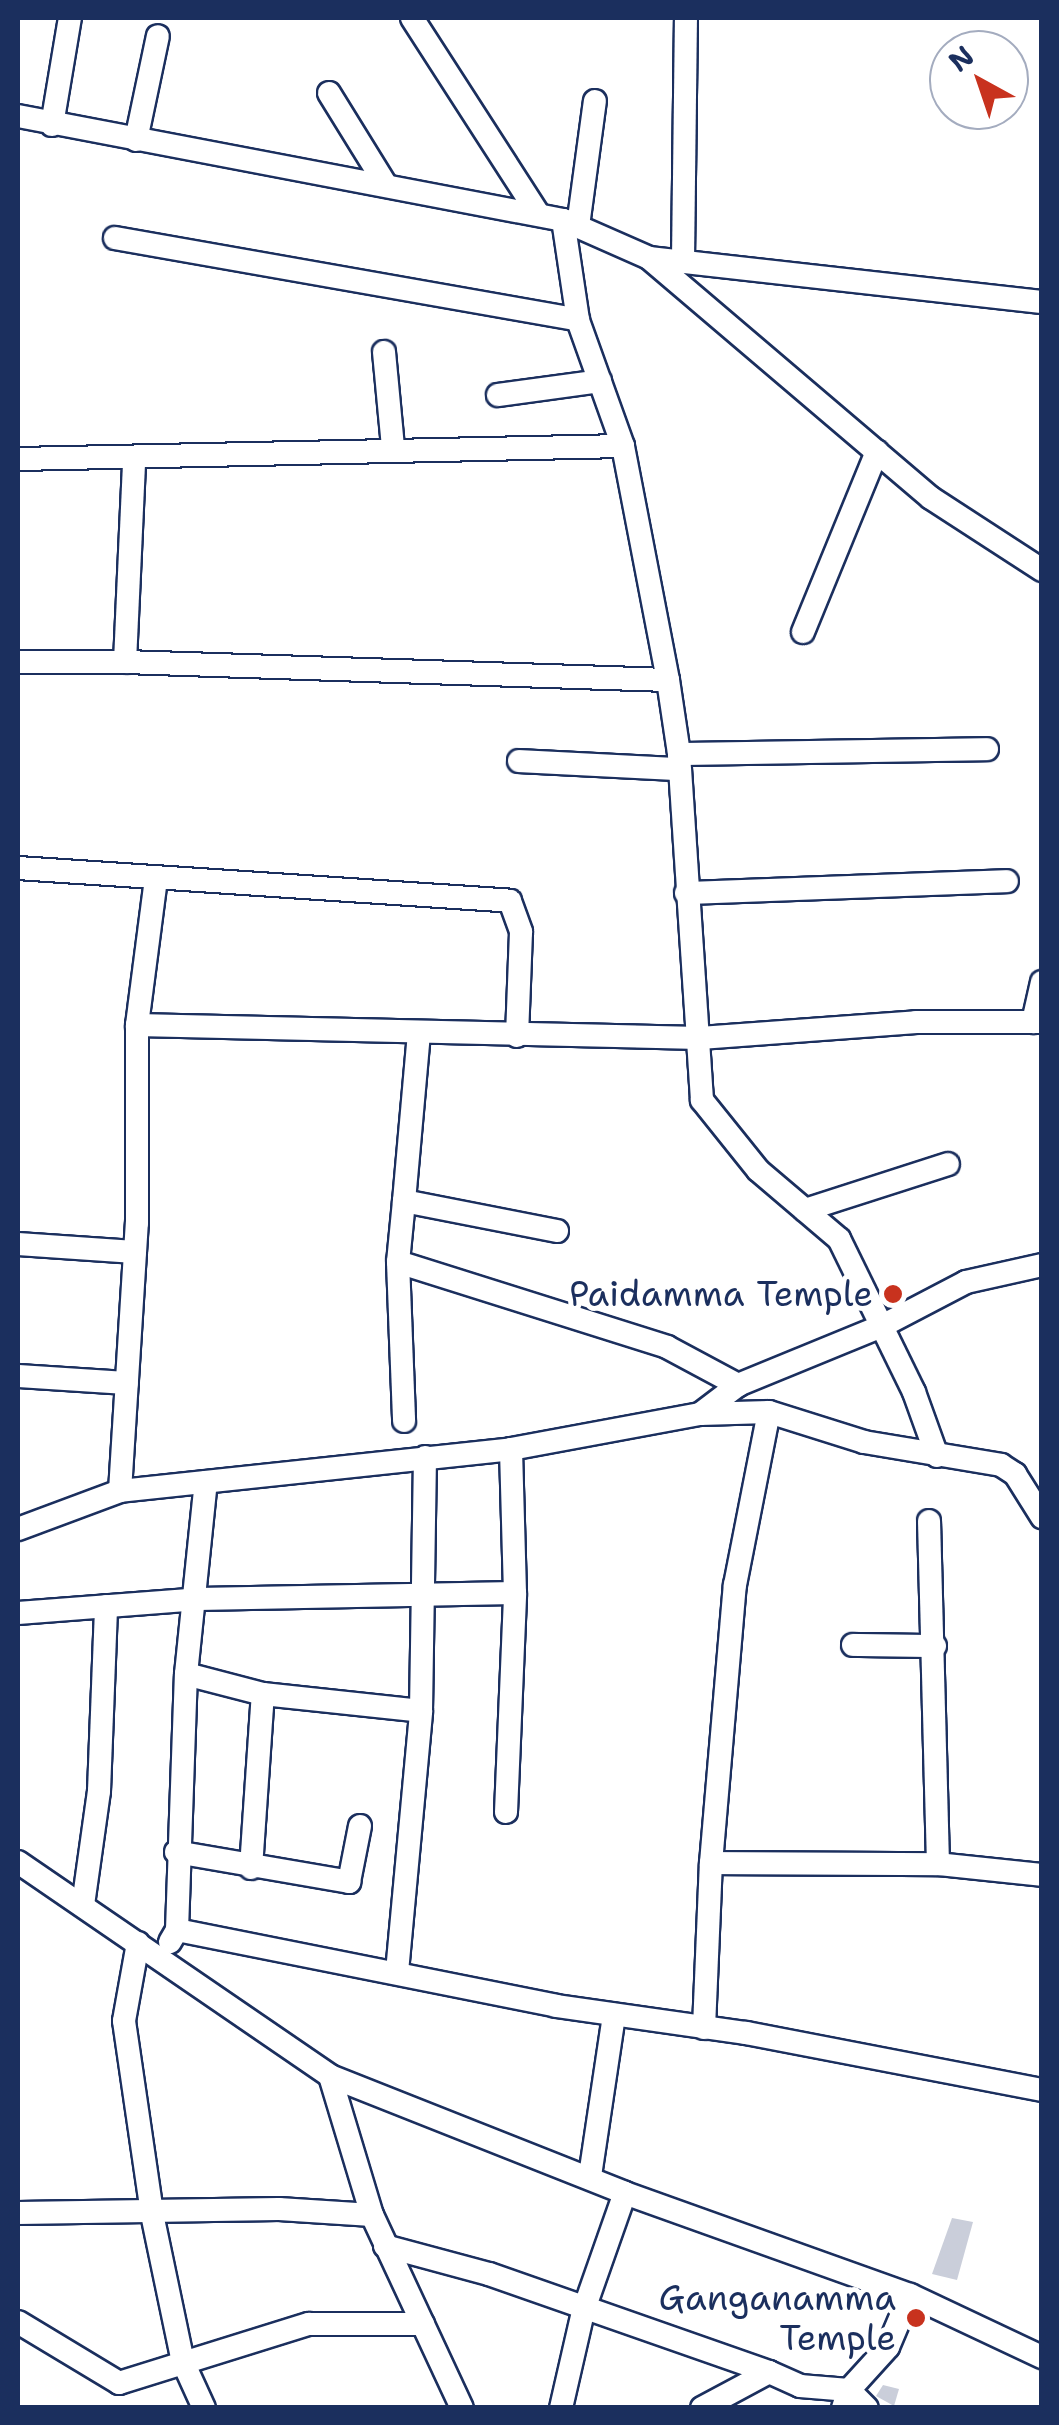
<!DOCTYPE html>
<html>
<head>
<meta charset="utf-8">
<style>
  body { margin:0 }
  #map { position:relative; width:1059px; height:2425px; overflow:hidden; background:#fff; font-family:"Shantell Sans",sans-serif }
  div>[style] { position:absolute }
  .building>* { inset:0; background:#caceda }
  .roads { filter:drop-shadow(2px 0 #1b2f5e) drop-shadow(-2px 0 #1b2f5e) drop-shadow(0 2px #1b2f5e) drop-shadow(0 -2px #1b2f5e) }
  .minor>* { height:22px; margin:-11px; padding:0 11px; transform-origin:11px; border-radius:11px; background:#fff }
  .dots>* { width:28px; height:28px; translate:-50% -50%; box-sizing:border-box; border:5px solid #fff; border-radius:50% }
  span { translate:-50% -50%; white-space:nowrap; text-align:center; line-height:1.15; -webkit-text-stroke:10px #fff; paint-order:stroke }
  .poi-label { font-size:35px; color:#1b2f5e }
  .right { translate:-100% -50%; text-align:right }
  .frame { position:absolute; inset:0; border:20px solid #1b2f5e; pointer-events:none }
  .north { position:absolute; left:929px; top:30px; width:100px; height:100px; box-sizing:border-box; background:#fff; border:2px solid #a4acbf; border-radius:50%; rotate:320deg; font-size:28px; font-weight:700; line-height:40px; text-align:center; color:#1b2f5e }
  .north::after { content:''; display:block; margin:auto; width:35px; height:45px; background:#c8321e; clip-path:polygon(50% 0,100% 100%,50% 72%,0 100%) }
</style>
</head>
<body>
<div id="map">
  <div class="building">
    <i style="clip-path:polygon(952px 2218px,973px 2222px,957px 2280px,932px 2274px)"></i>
    <i style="clip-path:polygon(883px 2385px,899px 2389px,894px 2406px,876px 2396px)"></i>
  </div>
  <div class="roads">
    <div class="minor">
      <i style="left:412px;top:18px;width:231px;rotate:57.2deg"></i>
      <i style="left:329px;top:93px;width:105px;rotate:58.3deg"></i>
      <i style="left:18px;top:116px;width:555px;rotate:10.8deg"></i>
      <i style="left:563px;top:220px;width:94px;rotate:23.8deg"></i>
      <i style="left:649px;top:258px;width:370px;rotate:40.4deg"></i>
      <i style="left:931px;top:498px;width:132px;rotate:33deg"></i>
      <i style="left:52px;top:125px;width:109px;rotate:-80.5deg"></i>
      <i style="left:136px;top:140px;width:106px;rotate:-78.1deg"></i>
      <i style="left:578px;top:226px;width:126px;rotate:-82.3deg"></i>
      <i style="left:115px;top:238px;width:470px;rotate:10deg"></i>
      <i style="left:649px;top:258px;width:395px;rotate:6.4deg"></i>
      <i style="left:683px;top:260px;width:242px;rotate:-89.3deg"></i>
      <i style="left:384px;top:352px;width:95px;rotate:84.6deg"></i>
      <i style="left:498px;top:395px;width:103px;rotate:-7.8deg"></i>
      <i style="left:18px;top:459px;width:605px;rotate:-1.23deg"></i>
      <i style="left:623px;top:446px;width:134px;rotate:-109.7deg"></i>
      <i style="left:578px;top:320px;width:101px;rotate:-98.5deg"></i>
      <i style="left:803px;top:632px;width:195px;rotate:-67.7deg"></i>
      <i style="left:18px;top:662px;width:107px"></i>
      <i style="left:125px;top:662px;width:201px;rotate:-87.4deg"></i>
      <i style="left:125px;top:662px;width:543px;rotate:1.9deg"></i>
      <i style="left:668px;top:680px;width:238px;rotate:-100.9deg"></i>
      <i style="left:668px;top:680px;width:75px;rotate:81.5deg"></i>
      <i style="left:519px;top:761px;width:160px;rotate:2.9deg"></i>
      <i style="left:18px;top:868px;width:493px;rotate:3.8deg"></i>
      <i style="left:510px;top:901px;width:33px;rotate:70deg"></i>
      <i style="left:521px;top:932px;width:104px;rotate:92.2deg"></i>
      <i style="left:686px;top:893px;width:321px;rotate:-2.1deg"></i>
      <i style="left:1033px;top:1022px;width:41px;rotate:-77.3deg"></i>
      <i style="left:137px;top:1025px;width:147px;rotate:-82.6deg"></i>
      <i style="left:404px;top:1201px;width:168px;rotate:-84.9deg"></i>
      <i style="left:805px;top:1210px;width:150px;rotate:-17.8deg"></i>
      <i style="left:557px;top:1231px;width:156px;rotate:-168.9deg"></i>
      <i style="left:404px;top:1201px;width:61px;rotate:95.6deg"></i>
      <i style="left:398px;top:1262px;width:282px;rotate:17.5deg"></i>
      <i style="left:667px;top:1347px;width:81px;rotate:28.2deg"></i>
      <i style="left:18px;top:1244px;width:117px;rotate:3.9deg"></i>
      <i style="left:398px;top:1262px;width:159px;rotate:87.8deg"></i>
      <i style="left:18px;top:1376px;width:109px;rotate:3.7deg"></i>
      <i style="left:700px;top:1414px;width:69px;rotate:-1.7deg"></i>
      <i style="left:769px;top:1412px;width:100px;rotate:17.5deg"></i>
      <i style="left:864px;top:1442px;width:139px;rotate:9.5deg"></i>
      <i style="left:1001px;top:1465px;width:17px;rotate:33deg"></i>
      <i style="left:1015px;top:1474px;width:51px;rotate:57.9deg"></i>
      <i style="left:937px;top:1456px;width:68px;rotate:-109.8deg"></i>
      <i style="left:914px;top:1392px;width:170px;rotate:-116.1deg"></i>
      <i style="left:839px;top:1239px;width:106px;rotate:-139.6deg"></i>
      <i style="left:758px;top:1170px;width:90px;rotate:-128.7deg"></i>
      <i style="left:702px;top:1100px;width:347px;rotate:-93.8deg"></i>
      <i style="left:679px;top:754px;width:308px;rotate:-0.9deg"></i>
      <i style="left:120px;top:1491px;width:269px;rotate:-86.4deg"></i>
      <i style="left:137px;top:1223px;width:198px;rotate:-90deg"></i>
      <i style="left:137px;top:1025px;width:563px;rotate:1.32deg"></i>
      <i style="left:700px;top:1038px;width:217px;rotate:-4.2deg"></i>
      <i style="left:916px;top:1022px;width:126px"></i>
      <i style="left:18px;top:1529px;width:109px;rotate:-20.4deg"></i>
      <i style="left:120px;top:1491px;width:393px;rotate:-6.1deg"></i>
      <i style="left:511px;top:1449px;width:192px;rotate:-10.5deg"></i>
      <i style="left:700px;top:1414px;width:48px;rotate:-37.3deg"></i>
      <i style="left:738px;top:1385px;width:156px;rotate:-22.3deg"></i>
      <i style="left:882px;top:1326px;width:95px;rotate:-27.6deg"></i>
      <i style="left:966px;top:1282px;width:78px;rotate:-12.6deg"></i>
      <i style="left:18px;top:1613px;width:181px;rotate:-4.4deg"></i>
      <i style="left:198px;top:1599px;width:317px;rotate:-1.1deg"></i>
      <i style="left:853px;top:1645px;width:82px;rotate:0.7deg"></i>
      <i style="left:186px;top:1674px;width:80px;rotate:14.6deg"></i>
      <i style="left:263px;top:1694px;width:159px;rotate:6.1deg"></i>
      <i style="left:506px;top:1812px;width:219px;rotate:-87.6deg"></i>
      <i style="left:515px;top:1593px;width:144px;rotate:-91.6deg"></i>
      <i style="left:176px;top:1852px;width:176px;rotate:9.8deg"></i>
      <i style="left:349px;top:1882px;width:57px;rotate:-78.9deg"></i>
      <i style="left:18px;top:1862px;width:378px;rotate:34.4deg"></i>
      <i style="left:330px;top:2076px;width:317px;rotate:21.6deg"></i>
      <i style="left:625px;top:2193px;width:303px;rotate:19.7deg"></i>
      <i style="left:910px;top:2295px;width:146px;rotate:25.2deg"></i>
      <i style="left:711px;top:1863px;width:279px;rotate:-85.1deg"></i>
      <i style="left:735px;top:1585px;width:176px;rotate:-78.9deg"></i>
      <i style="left:938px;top:1864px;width:105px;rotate:6deg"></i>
      <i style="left:251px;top:1868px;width:174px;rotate:-86.1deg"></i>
      <i style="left:83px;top:1905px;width:115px;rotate:-82deg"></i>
      <i style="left:99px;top:1791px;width:185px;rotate:-87.8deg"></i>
      <i style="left:177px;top:1930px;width:387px;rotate:11.3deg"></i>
      <i style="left:556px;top:2006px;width:192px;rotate:8.1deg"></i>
      <i style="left:746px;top:2033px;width:301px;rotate:10.9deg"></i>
      <i style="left:170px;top:1942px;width:14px;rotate:-60deg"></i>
      <i style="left:177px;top:1930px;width:256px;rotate:-88deg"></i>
      <i style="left:186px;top:1674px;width:193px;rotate:-84.1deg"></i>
      <i style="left:138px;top:1943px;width:79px;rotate:100.2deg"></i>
      <i style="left:124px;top:2021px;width:195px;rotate:81.7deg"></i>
      <i style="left:152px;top:2214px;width:151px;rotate:78.2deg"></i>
      <i style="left:183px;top:2362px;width:51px;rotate:65.5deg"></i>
      <i style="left:397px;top:1972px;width:262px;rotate:-84.7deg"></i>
      <i style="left:421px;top:1711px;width:254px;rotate:-89.1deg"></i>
      <i style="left:704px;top:2028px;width:165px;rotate:-87.6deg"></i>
      <i style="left:711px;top:1863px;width:227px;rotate:0.3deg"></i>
      <i style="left:938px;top:1864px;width:343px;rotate:-91.5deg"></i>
      <i style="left:330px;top:2076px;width:145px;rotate:73.2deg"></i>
      <i style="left:372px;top:2215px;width:213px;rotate:65deg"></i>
      <i style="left:590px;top:2176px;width:163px;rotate:-81.5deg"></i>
      <i style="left:18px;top:2213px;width:261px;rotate:-0.9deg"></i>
      <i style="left:279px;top:2209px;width:93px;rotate:3.7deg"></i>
      <i style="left:385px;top:2246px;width:108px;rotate:15.1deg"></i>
      <i style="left:489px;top:2274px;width:297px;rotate:19.3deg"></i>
      <i style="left:18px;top:2322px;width:118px;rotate:31.1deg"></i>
      <i style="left:119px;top:2383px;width:199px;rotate:-17.3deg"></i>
      <i style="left:309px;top:2324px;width:114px"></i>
      <i style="left:561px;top:2408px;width:98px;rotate:-77.1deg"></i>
      <i style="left:583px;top:2312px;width:126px;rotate:-70.6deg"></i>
      <i style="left:702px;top:2408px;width:76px;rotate:-28.2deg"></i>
      <i style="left:769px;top:2372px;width:34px;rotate:24deg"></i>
      <i style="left:800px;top:2386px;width:49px;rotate:4.7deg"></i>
      <i style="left:849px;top:2390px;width:58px;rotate:-47.8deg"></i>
      <i style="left:888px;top:2347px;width:56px;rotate:-67.1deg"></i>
      <i style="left:843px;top:2408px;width:19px;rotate:-72deg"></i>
      <i style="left:849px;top:2390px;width:25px;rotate:45deg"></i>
    </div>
  </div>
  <div class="dots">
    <i style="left:893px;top:1294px;background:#c8321e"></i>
    <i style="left:916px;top:2318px;background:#c8321e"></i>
  </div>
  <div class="poi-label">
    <span class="right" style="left:873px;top:1294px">Paidamma Temple</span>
    <span class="right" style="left:896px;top:2318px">Ganganamma<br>Temple</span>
  </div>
  <div class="frame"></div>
  <div class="north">N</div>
</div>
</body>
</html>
